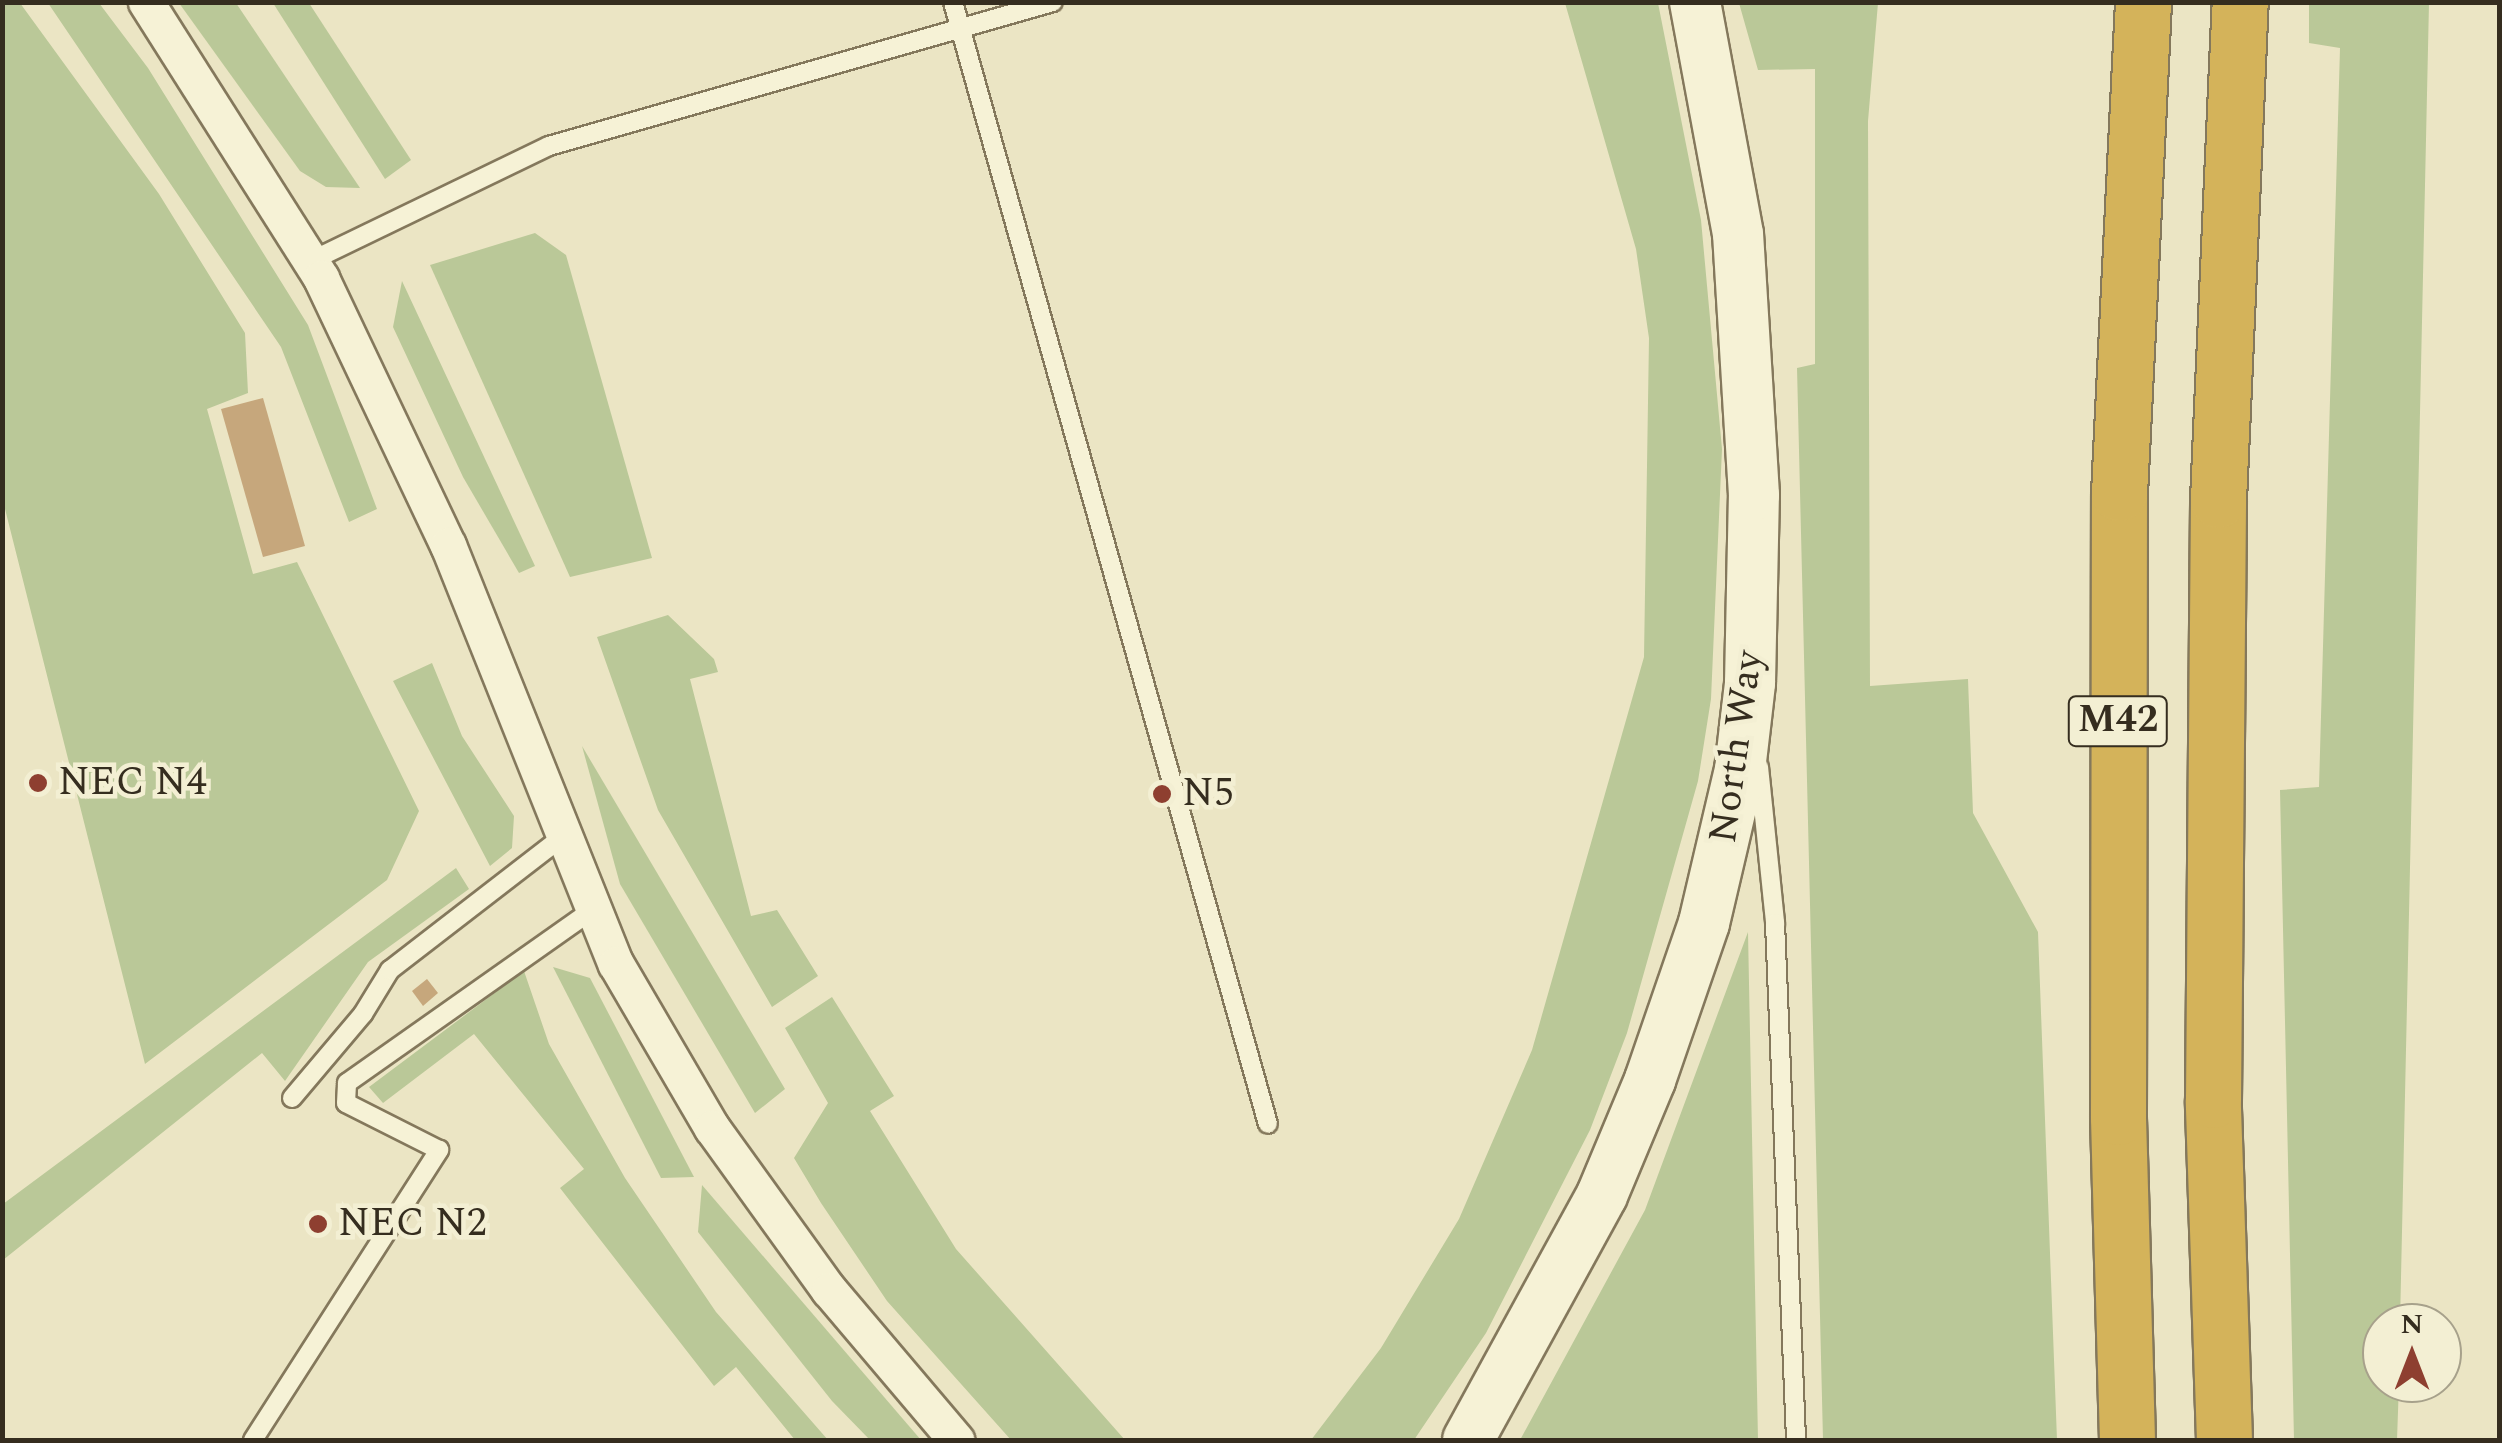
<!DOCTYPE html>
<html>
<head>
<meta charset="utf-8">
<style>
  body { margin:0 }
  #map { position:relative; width:2502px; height:1443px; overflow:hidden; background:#ebe5c4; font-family:Spectral,serif }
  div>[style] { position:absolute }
  .green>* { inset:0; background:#bac898 }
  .building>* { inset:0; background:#c6a77c }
  .roads { filter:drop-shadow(2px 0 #84785c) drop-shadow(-2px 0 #84785c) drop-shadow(0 2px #84785c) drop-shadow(0 -2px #84785c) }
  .lane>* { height:18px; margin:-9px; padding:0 9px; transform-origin:9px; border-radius:9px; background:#f6f2d6 }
  .street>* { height:35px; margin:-17.5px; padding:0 17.5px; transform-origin:17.5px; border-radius:17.5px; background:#f6f2d6 }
  .secondary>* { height:50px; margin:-25px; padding:0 25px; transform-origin:25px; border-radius:25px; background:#f6f2d6 }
  .highway>* { height:55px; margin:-27.5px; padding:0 27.5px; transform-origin:27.5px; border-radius:27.5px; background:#d4b35a }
  .dots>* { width:28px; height:28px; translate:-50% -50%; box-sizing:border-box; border:5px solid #f3efd3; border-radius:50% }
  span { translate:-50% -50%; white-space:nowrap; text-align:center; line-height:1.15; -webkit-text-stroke:9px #f3efd3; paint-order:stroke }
  .shield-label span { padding:2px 8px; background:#f3efd3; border:2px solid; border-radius:8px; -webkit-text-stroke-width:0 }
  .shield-label { font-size:38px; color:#352d1f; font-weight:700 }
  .street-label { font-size:40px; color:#352d1f }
  .poi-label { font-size:40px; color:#352d1f }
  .left { translate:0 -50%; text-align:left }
  .frame { position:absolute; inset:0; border:5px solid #352d1f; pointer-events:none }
  .north { position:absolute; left:2362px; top:1303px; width:100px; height:100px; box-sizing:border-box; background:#f3efd3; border:2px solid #a7a18b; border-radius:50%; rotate:0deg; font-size:28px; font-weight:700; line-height:40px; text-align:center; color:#352d1f }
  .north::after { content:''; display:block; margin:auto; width:35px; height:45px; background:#8e3f30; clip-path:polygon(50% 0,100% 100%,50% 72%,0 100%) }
</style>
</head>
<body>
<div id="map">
  <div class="green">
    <i style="clip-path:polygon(2px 3px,20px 3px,159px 194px,245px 333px,248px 393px,207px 409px,253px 574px,297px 562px,419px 811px,387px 880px,145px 1064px,3px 501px)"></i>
    <i style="clip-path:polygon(48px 3px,99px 3px,148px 68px,308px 325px,377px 509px,349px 522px,281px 347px)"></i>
    <i style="clip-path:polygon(179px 3px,236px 3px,360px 188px,326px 187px,300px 171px)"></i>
    <i style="clip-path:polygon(273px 3px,309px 3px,411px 160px,385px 179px)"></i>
    <i style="clip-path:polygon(1565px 3px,1658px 3px,1701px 220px,1722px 449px,1711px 699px,1698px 781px,1627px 1033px,1590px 1130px,1486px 1333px,1414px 1440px,1311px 1440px,1381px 1348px,1459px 1219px,1532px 1050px,1644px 657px,1649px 338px,1636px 249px)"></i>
    <i style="clip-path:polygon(1739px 3px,1878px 3px,1868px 121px,1870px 686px,1968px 679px,1973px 813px,2038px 932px,2057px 1440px,1823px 1440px,1797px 368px,1815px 364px,1815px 69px,1758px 70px)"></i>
    <i style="clip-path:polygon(2309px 3px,2429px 3px,2400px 1323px,2382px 1323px,2382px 1383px,2399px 1383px,2397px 1440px,2294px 1440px,2280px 790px,2319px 787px,2340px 48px,2309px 43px)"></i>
    <i style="clip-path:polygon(535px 233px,566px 255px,652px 558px,570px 577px,430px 265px)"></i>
    <i style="clip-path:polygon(402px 281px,535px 566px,519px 573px,463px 477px,393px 327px)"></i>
    <i style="clip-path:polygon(668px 615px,714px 659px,718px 672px,690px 679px,751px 916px,777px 910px,818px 976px,772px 1007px,658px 810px,597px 637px)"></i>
    <i style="clip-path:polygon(432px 663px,462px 736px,514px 816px,512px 848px,490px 866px,393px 681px)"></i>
    <i style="clip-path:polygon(582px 746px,785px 1089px,755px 1113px,620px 884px)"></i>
    <i style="clip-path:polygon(456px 868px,469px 889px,368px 962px,285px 1081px,262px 1053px,3px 1260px,3px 1204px)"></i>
    <i style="clip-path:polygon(1748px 932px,1758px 1440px,1520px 1440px,1645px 1210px)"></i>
    <i style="clip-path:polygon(553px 967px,590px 978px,694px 1177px,661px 1178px)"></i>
    <i style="clip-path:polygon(524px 971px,549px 1044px,625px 1178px,716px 1312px,828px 1440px,795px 1440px,736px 1367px,714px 1386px,560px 1188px,584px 1169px,474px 1034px,383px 1103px,369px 1087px)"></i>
    <i style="clip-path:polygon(832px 997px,894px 1096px,870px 1111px,956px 1249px,1125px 1440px,1011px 1440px,887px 1301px,821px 1203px,794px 1158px,828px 1103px,785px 1028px)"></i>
    <i style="clip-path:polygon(702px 1185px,921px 1440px,870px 1440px,832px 1401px,698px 1232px)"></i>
  </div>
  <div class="building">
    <i style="clip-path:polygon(263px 398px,305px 546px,263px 557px,221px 409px)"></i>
    <i style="clip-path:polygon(427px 979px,438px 993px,423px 1006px,412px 991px)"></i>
  </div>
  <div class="roads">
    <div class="lane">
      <i style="left:953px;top:2px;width:1165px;rotate:74.32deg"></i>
      <i style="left:311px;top:261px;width:264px;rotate:-25.8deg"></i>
      <i style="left:549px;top:146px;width:524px;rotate:-15.95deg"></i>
      <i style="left:1759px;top:767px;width:157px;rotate:84.1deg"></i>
      <i style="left:1775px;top:923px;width:517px;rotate:87.67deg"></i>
      <i style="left:292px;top:1098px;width:110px;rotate:-49.8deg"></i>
      <i style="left:363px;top:1014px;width:52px;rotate:-58.5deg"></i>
      <i style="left:390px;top:970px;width:217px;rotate:-37.7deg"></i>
      <i style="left:253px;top:1440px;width:345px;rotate:-57.3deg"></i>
      <i style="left:439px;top:1150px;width:104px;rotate:-153.2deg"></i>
      <i style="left:346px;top:1103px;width:20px;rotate:-87deg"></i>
      <i style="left:347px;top:1083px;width:300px;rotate:-35.2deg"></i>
    </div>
    <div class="street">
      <i style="left:146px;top:2px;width:327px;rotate:57.6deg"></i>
      <i style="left:321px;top:278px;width:296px;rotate:64.6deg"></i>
      <i style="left:448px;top:545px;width:451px;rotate:68.2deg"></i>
      <i style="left:616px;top:964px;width:190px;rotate:59.7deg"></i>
      <i style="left:712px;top:1128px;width:200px;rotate:54.2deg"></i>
      <i style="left:829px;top:1290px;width:197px;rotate:49.7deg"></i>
    </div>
    <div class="secondary">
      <i style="left:1468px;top:1440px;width:279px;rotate:-61.3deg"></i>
      <i style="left:1602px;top:1195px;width:125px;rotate:-67.3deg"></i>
      <i style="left:1650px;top:1080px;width:166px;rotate:-71deg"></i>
      <i style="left:1704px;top:923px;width:157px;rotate:-76.8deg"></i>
      <i style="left:1740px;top:770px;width:88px;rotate:-83.4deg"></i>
      <i style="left:1750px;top:683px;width:188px;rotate:-88.8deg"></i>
      <i style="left:1754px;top:495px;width:261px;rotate:-93.5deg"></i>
      <i style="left:1738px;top:234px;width:236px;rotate:-100.5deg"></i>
    </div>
    <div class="highway">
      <i style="left:2127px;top:1440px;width:323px;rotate:-91.6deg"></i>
      <i style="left:2118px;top:1117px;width:624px;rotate:-89.91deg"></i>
      <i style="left:2119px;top:493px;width:492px;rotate:-87.2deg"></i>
      <i style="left:2224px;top:1440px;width:340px;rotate:-91.9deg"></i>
      <i style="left:2213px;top:1100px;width:600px;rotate:-89.52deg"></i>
      <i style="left:2218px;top:500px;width:498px;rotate:-87.5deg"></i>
    </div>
  </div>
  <div class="dots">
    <i style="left:38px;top:783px;background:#8e3f30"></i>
    <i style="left:1162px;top:794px;background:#8e3f30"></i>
    <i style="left:318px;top:1224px;background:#8e3f30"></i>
  </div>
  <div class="shield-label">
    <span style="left:2118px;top:721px">M42</span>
  </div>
  <div class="street-label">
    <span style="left:1737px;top:747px;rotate:-82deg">North Way</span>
  </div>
  <div class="poi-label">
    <span class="left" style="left:58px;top:783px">NEC N4</span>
    <span class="left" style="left:1182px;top:794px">N5</span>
    <span class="left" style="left:338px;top:1224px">NEC N2</span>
  </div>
  <div class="frame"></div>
  <div class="north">N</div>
</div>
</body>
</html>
